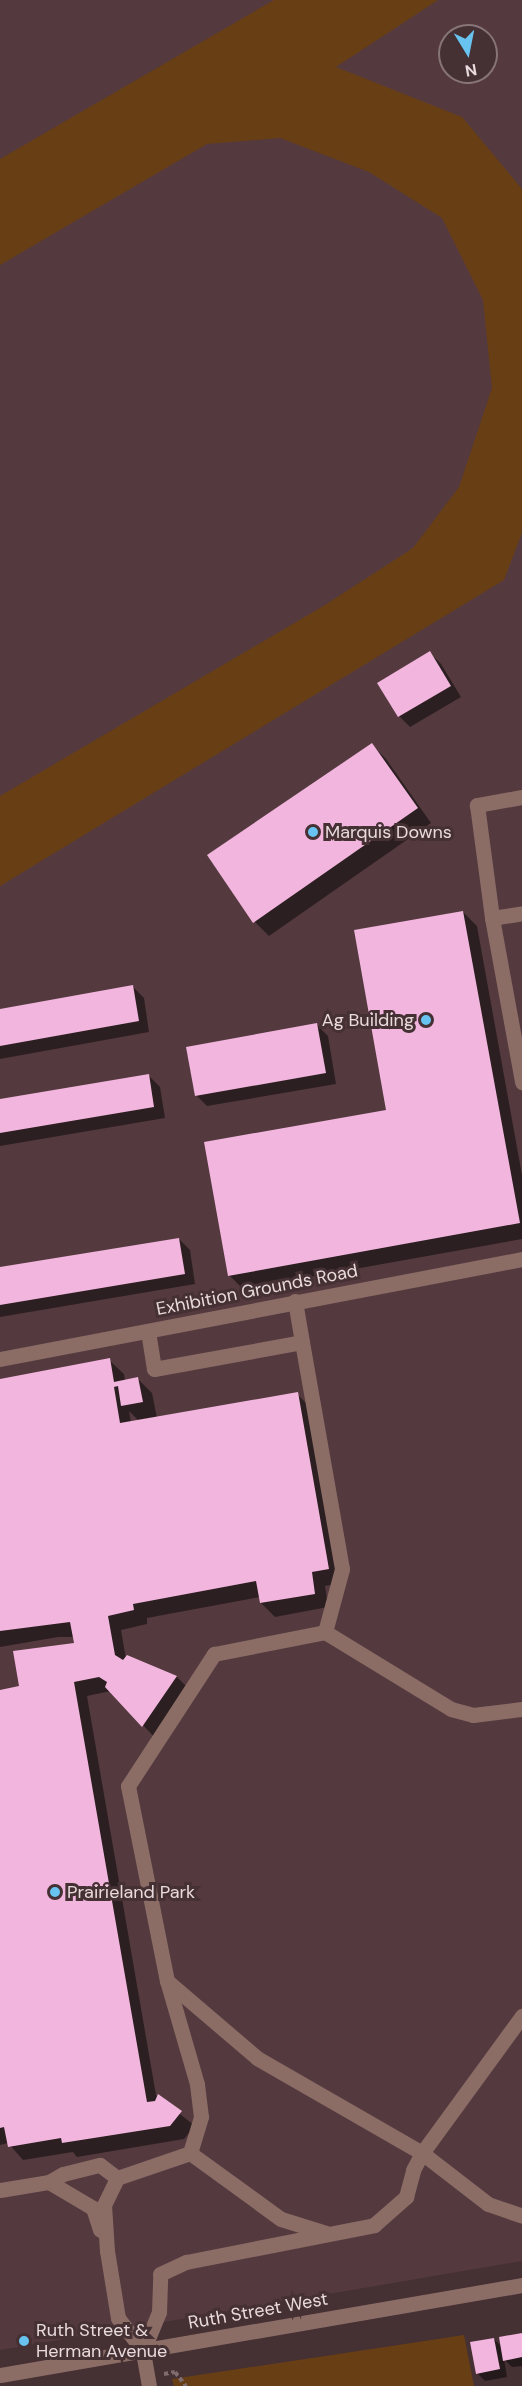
<!DOCTYPE html>
<html>
<head>
<meta charset="utf-8">
<style>
  body { margin:0 }
  #map { position:relative; width:522px; height:2386px; overflow:hidden; background:#453034; font-family:"DM Sans",sans-serif }
  div>[style] { position:absolute }
  .built>* { inset:0; background:#543a3f }
  .green>* { inset:0; background:#683e15 }
  .shadow>* { inset:0; background:#0007 }
  .building>* { inset:0; background:#f2b5dd }
  .path>* { height:4px; margin-top:-2px; transform-origin:0; background:repeating-linear-gradient(90deg,#7e6c6f 0 4.5px,transparent 0 7.5px) }
  .minor>* { height:15px; margin:-7.5px; padding:0 7.5px; transform-origin:7.5px; border-radius:7.5px; background:#8b6d66 }
  .dots>* { width:16px; height:16px; translate:-50% -50%; box-sizing:border-box; border:3px solid #453034; border-radius:50% }
  span { translate:-50% -50%; white-space:nowrap; text-align:center; line-height:1.15; -webkit-text-stroke:6px #453034; paint-order:stroke }
  .poi-label { font-size:18px; color:#e9dbdd }
  .left { translate:0 -50%; text-align:left }
  .right { translate:-100% -50%; text-align:right }
  .street-label { font-size:18px; color:#e9dbdd }
  .north { position:absolute; left:438px; top:24px; width:60px; height:60px; box-sizing:border-box; background:#453034; border:2px solid #877478; border-radius:50%; rotate:170deg; font-size:16px; font-weight:700; line-height:24px; text-align:center; color:#e9dbdd }
  .north::after { content:''; display:block; margin:auto; width:21px; height:27px; background:#69c3f1; clip-path:polygon(50% 0,100% 100%,50% 72%,0 100%) }
</style>
</head>
<body>
<div id="map">
  <div class="built">
    <i style="clip-path:polygon(evenodd,0 0,522px 0,522px 2261px,0 2350px,0 0,450px 36px,486px 36px,486px 72px,450px 72px,450px 36px)"></i>
  </div>
  <div class="green">
    <i style="clip-path:polygon(274px 0,438px 0,336px 67px,462px 117px,522px 189px,522px 533px,504px 580px,0 886px,0 796px,325px 605px,413px 548px,459px 487px,492px 388px,483px 300px,442px 218px,369px 172px,280px 138px,207px 144px,0 265px,0 159px)"></i>
    <i style="clip-path:polygon(464px 2335px,474px 2386px,174px 2386px,172px 2379px)"></i>
  </div>
  <div class="shadow">
    <i style="clip-path:polygon(430px 653px,441px 664px,461px 697px,410px 727px,399px 716px)"></i>
    <i style="clip-path:polygon(372px 745px,386px 759px,431px 823px,269px 936px,255px 922px)"></i>
    <i style="clip-path:polygon(463px 912px,477px 926px,522px 1175px,522px 1239px,243px 1289px,229px 1275px,388px 1111px)"></i>
    <i style="clip-path:polygon(133px 987px,144px 998px,149px 1032px,0 1059px,0 1010px)"></i>
    <i style="clip-path:polygon(317px 1025px,328px 1036px,336px 1084px,207px 1106px,196px 1095px)"></i>
    <i style="clip-path:polygon(148px 1075px,160px 1087px,165px 1118px,0 1146px,0 1101px)"></i>
    <i style="clip-path:polygon(179px 1239px,190px 1250px,195px 1284px,0 1317px,0 1269px)"></i>
    <i style="clip-path:polygon(evenodd,109px 1360px,124px 1374px,125px 1381px,138px 1379px,152px 1393px,157px 1418px,297px 1394px,311px 1408px,342px 1583px,325px 1586px,328px 1607px,275px 1617px,261px 1603px,260px 1597px,147px 1618px,147px 1624px,121px 1630px,126px 1659px,128px 1657px,177px 1677px,191px 1691px,157px 1740px,111px 1691px,87px 1696px,156px 2095px,195px 2126px,184px 2139px,77px 2157px,73px 2152px,23px 2160px,8px 2143px,0 2145px,0 1691px,21px 1688px,75px 1644px,74px 1637px,58px 1637px,0 1647px,0 1381px,109px 1360px,129px 1411px,139px 1421px,131px 1423px,129px 1411px)"></i>
    <i style="clip-path:polygon(522px 2335px,522px 2366px,512px 2367px,504px 2359px,507px 2377px,485px 2381px,477px 2373px,494px 2339px,503px 2348px)"></i>
  </div>
  <div class="building">
    <i style="clip-path:polygon(430px 651px,451px 686px,398px 717px,377px 683px)"></i>
    <i style="clip-path:polygon(372px 743px,418px 808px,253px 923px,207px 855px)"></i>
    <i style="clip-path:polygon(463px 911px,520px 1223px,228px 1276px,204px 1142px,386px 1110px,354px 930px)"></i>
    <i style="clip-path:polygon(133px 985px,139px 1021px,0 1046px,0 1009px)"></i>
    <i style="clip-path:polygon(317px 1023px,326px 1073px,195px 1096px,186px 1047px)"></i>
    <i style="clip-path:polygon(149px 1074px,154px 1107px,0 1133px,0 1099px)"></i>
    <i style="clip-path:polygon(179px 1238px,185px 1274px,0 1305px,0 1267px)"></i>
    <i style="clip-path:polygon(110px 1358px,114px 1382px,138px 1377px,143px 1402px,121px 1406px,118px 1386px,114px 1387px,120px 1423px,298px 1392px,329px 1569px,312px 1572px,315px 1594px,260px 1603px,256px 1581px,133px 1604px,134px 1610px,108px 1616px,115px 1655px,123px 1660px,127px 1655px,177px 1676px,142px 1727px,105px 1687px,107px 1682px,99px 1677px,74px 1682px,147px 2102px,155px 2101px,158px 2094px,182px 2111px,170px 2126px,62px 2143px,61px 2138px,8px 2147px,4px 2127px,0 2128px,0 1690px,19px 1686px,13px 1651px,74px 1643px,70px 1622px,0 1631px,0 1379px)"></i>
    <i style="clip-path:polygon(522px 2333px,522px 2357px,503px 2361px,499px 2337px)"></i>
    <i style="clip-path:polygon(494px 2338px,500px 2369px,476px 2374px,470px 2342px)"></i>
  </div>
  <div class="path">
    <i style="left:164px;top:2374px;width:11px;rotate:-10deg"></i>
    <i style="left:175px;top:2372px;width:18px;rotate:52deg"></i>
  </div>
  <div class="minor">
    <i style="left:522px;top:797px;width:46px;rotate:169.9deg"></i>
    <i style="left:477px;top:805px;width:114px;rotate:82.4deg"></i>
    <i style="left:492px;top:918px;width:167px;rotate:79.6deg"></i>
    <i style="left:492px;top:918px;width:30px;rotate:-9deg"></i>
    <i style="left:295px;top:1301px;width:42px;rotate:80.3deg"></i>
    <i style="left:148px;top:1331px;width:38px;rotate:81deg"></i>
    <i style="left:154px;top:1369px;width:150px;rotate:-10.3deg"></i>
    <i style="left:302px;top:1342px;width:230px;rotate:80deg"></i>
    <i style="left:342px;top:1569px;width:65px;rotate:105.1deg"></i>
    <i style="left:0;top:1359px;width:531px;rotate:-10.84deg"></i>
    <i style="left:167px;top:1981px;width:118px;rotate:40.5deg"></i>
    <i style="left:257px;top:2058px;width:190px;rotate:29.9deg"></i>
    <i style="left:422px;top:2153px;width:170px;rotate:-53.9deg"></i>
    <i style="left:190px;top:2153px;width:38px;rotate:-73deg"></i>
    <i style="left:201px;top:2117px;width:33px;rotate:-97deg"></i>
    <i style="left:197px;top:2084px;width:107px;rotate:-106.2deg"></i>
    <i style="left:167px;top:1981px;width:199px;rotate:-101.3deg"></i>
    <i style="left:128px;top:1786px;width:158px;rotate:-56.9deg"></i>
    <i style="left:214px;top:1654px;width:113px;rotate:-11.2deg"></i>
    <i style="left:325px;top:1632px;width:148px;rotate:31.4deg"></i>
    <i style="left:451px;top:1709px;width:23px;rotate:15deg"></i>
    <i style="left:473px;top:1715px;width:49px;rotate:-7deg"></i>
    <i style="left:190px;top:2153px;width:112px;rotate:36deg"></i>
    <i style="left:281px;top:2219px;width:47px;rotate:17.3deg"></i>
    <i style="left:49px;top:2182px;width:51px;rotate:30.6deg"></i>
    <i style="left:93px;top:2208px;width:23px;rotate:72deg"></i>
    <i style="left:0;top:2190px;width:50px;rotate:-9.3deg"></i>
    <i style="left:49px;top:2182px;width:16px;rotate:-30deg"></i>
    <i style="left:63px;top:2174px;width:38px;rotate:-14deg"></i>
    <i style="left:100px;top:2165px;width:21px;rotate:37deg"></i>
    <i style="left:143px;top:2351px;width:42px;rotate:-67.7deg"></i>
    <i style="left:159px;top:2312px;width:38px;rotate:-88deg"></i>
    <i style="left:160px;top:2274px;width:29px;rotate:-25deg"></i>
    <i style="left:186px;top:2262px;width:192px;rotate:-11.1deg"></i>
    <i style="left:374px;top:2225px;width:43px;rotate:-41.2deg"></i>
    <i style="left:406px;top:2197px;width:28px;rotate:-75deg"></i>
    <i style="left:413px;top:2170px;width:19px;rotate:-62deg"></i>
    <i style="left:422px;top:2153px;width:83px;rotate:37.7deg"></i>
    <i style="left:488px;top:2204px;width:36px;rotate:19deg"></i>
    <i style="left:0;top:2375px;width:530px;rotate:-9.78deg"></i>
    <i style="left:149px;top:2386px;width:36px;rotate:-100deg"></i>
    <i style="left:143px;top:2351px;width:41px;rotate:-127.1deg"></i>
    <i style="left:118px;top:2318px;width:68px;rotate:-99.3deg"></i>
    <i style="left:107px;top:2251px;width:46px;rotate:-93.7deg"></i>
    <i style="left:104px;top:2205px;width:30px;rotate:-64deg"></i>
    <i style="left:117px;top:2178px;width:77px;rotate:-18.9deg"></i>
  </div>
  <div class="dots">
    <i style="left:313px;top:832px;background:#69c3f1"></i>
    <i style="left:426px;top:1020px;background:#69c3f1"></i>
    <i style="left:55px;top:1892px;background:#69c3f1"></i>
    <i style="left:24px;top:2341px;background:#69c3f1"></i>
  </div>
  <div class="poi-label">
    <span class="left" style="left:325px;top:832px">Marquis Downs</span>
    <span class="right" style="left:414px;top:1020px">Ag Building</span>
    <span class="left" style="left:67px;top:1892px">Prairieland Park</span>
    <span class="left" style="left:36px;top:2341px">Ruth Street &amp;<br>Herman Avenue</span>
  </div>
  <div class="street-label">
    <span style="left:257px;top:1290px;rotate:-11deg">Exhibition Grounds Road</span>
    <span style="left:258px;top:2311px;rotate:-10deg">Ruth Street West</span>
  </div>
  <div class="north">N</div>
</div>
</body>
</html>
